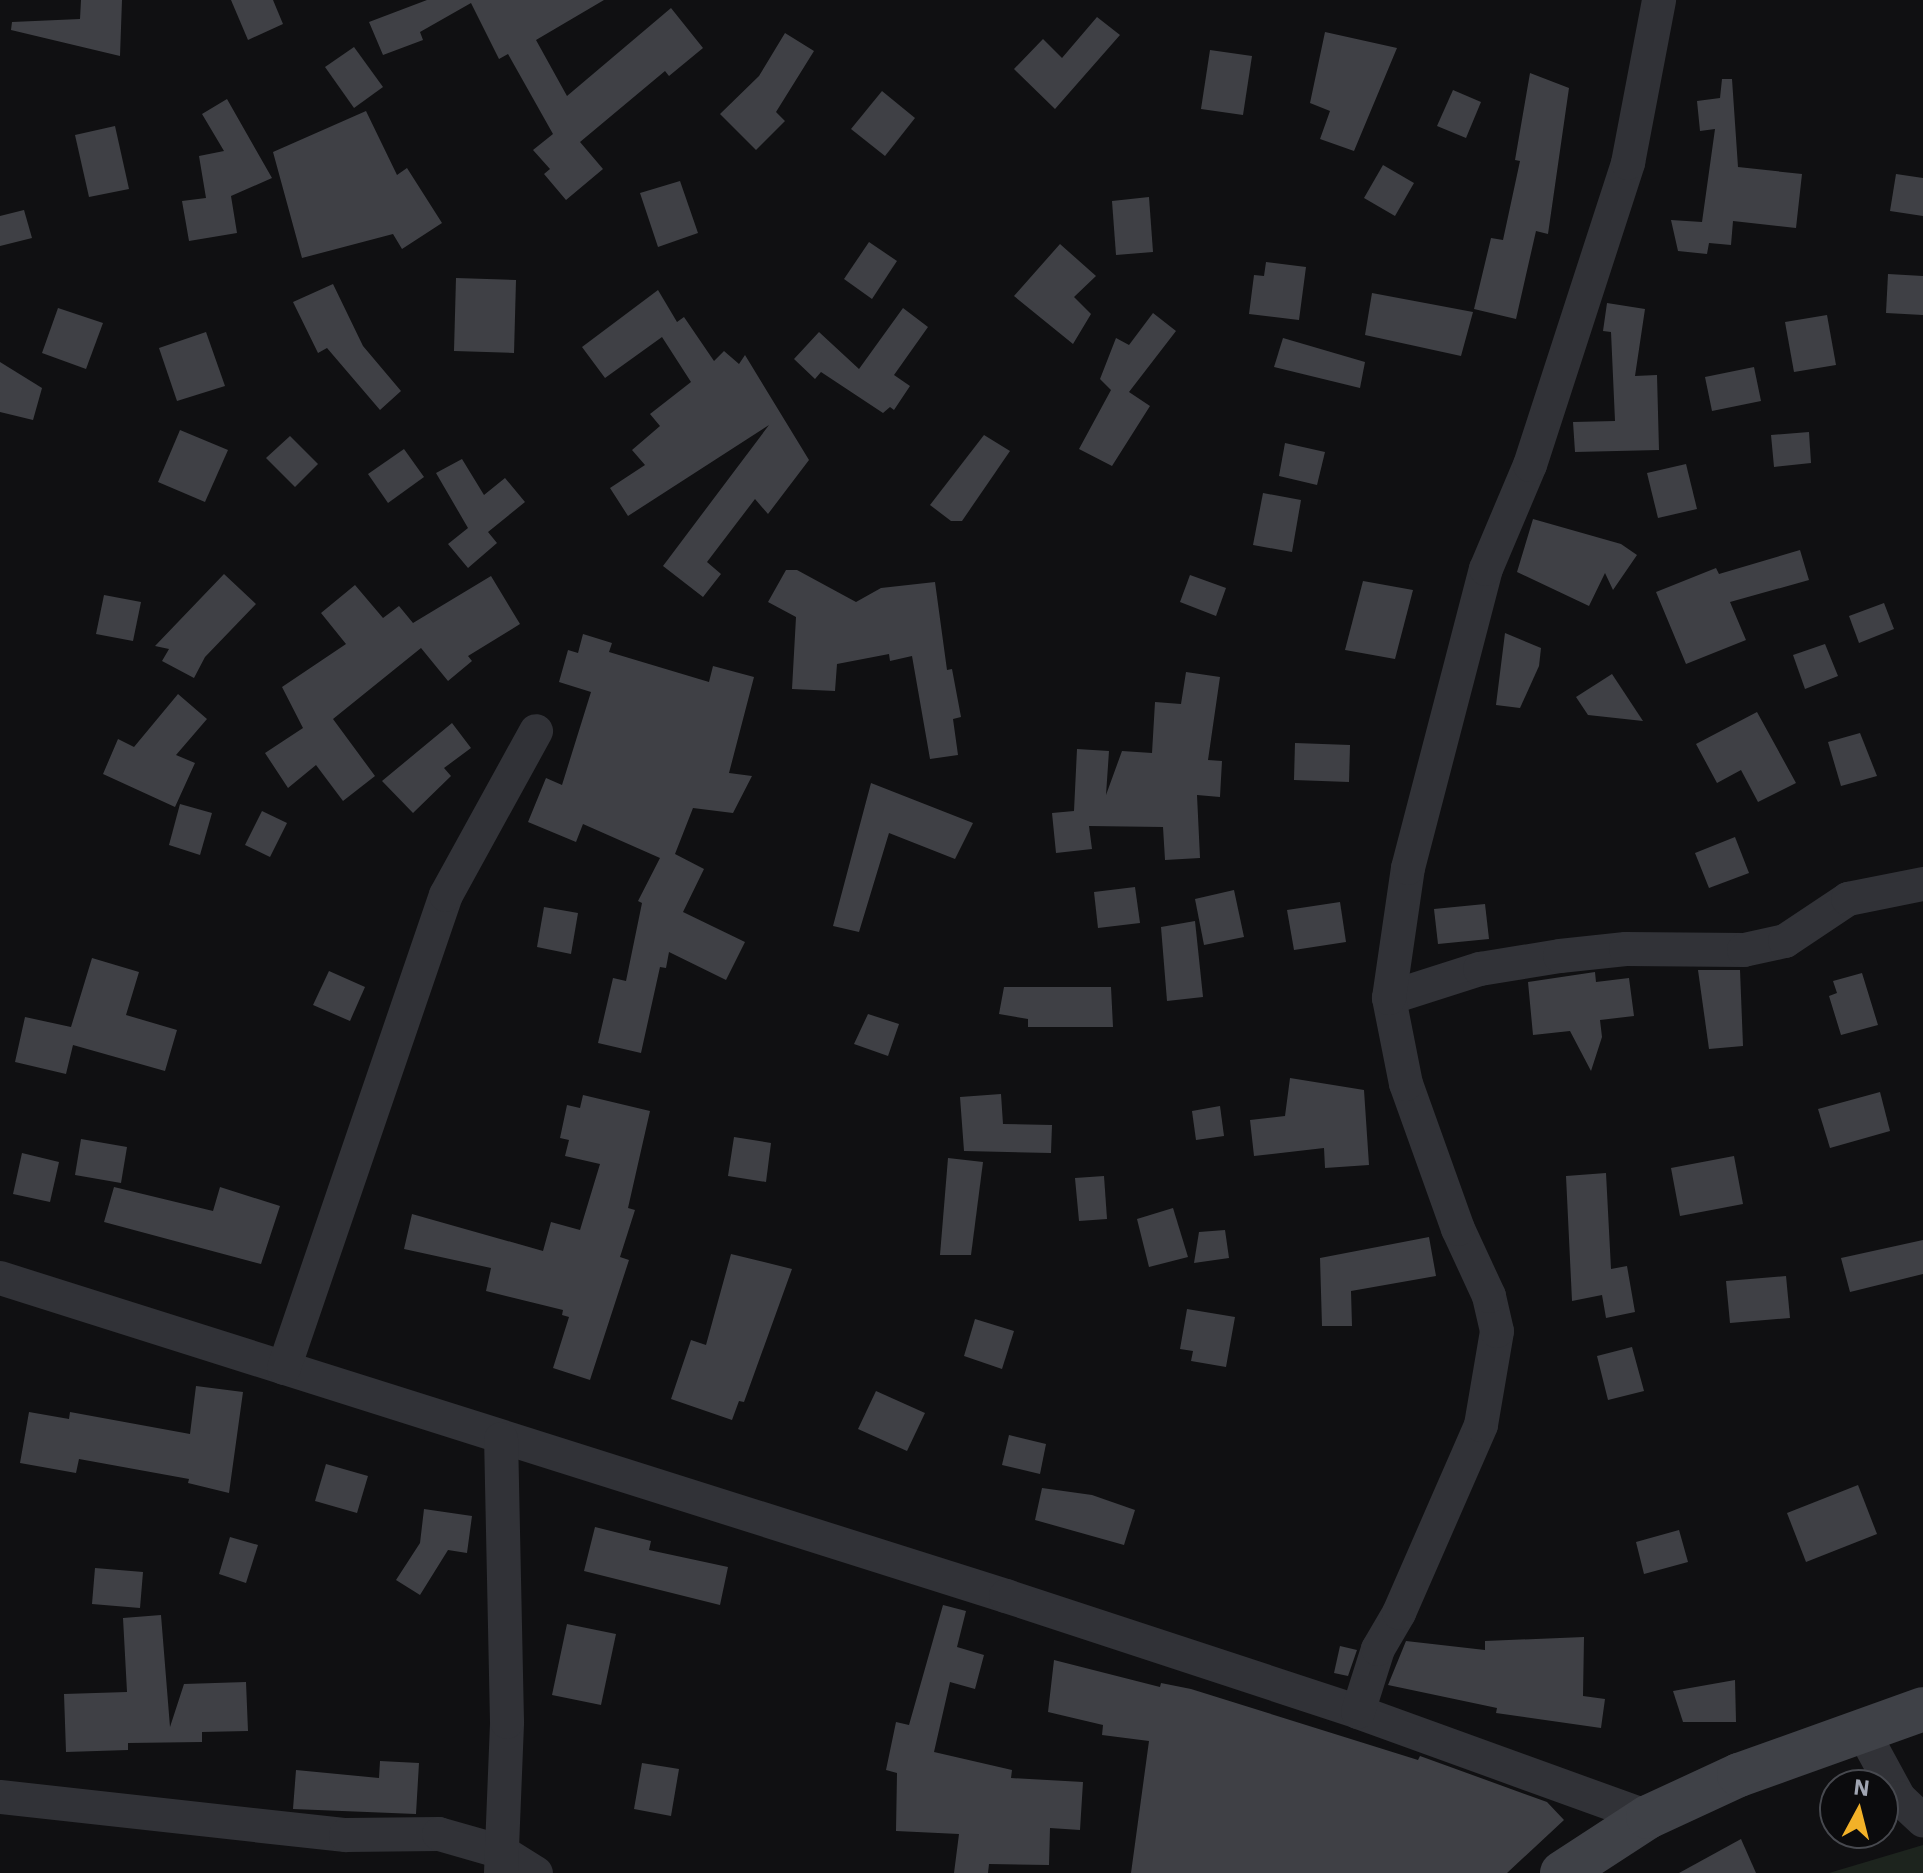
<!DOCTYPE html>
<html>
<head>
<meta charset="utf-8">
<style>
  body { margin:0 }
  #map { position:relative; width:1923px; height:1873px; overflow:hidden; background:#101012; font-family:"IBM Plex Sans",sans-serif }
  div>[style] { position:absolute }
  .green>* { inset:0; background:#1d241e }
  .building>* { inset:0; background:#3f4045 }
  .minor>* { height:34px; margin:-17px; padding:0 17px; transform-origin:17px; border-radius:17px; background:#313237 }
  .secondary>* { height:44px; margin:-22px; padding:0 22px; transform-origin:22px; border-radius:22px; background:#3f4147 }
  span { translate:-50% -50%; white-space:nowrap; text-align:center; line-height:1.15; -webkit-text-stroke:8px #0b0b0d; paint-order:stroke }
  .north { position:absolute; left:1819px; top:1769px; width:80px; height:80px; box-sizing:border-box; background:#0b0b0d; border:2px solid #47494f; border-radius:50%; rotate:7deg; font-size:22px; font-weight:700; line-height:32px; text-align:center; color:#a1a6b3 }
  .north::after { content:''; display:block; margin:auto; width:28px; height:36px; background:#f2b128; clip-path:polygon(50% 0,100% 100%,50% 72%,0 100%) }
</style>
</head>
<body>
<div id="map">
  <div class="green">
    <i style="clip-path:polygon(1923px 1845px,1923px 1873px,1829px 1873px)"></i>
  </div>
  <div class="building">
    <i style="clip-path:polygon(81px 0,122px 0,120px 56px,11px 30px,12px 22px,80px 19px)"></i>
    <i style="clip-path:polygon(231px 0,273px 0,283px 24px,248px 40px)"></i>
    <i style="clip-path:polygon(427px 0,604px 0,536px 40px,567px 96px,671px 8px,703px 48px,669px 76px,665px 71px,580px 142px,603px 169px,566px 200px,544px 174px,550px 169px,533px 150px,553px 134px,508px 54px,499px 59px,471px 3px,420px 32px,423px 40px,383px 55px,369px 22px)"></i>
    <i style="clip-path:polygon(1097px 17px,1120px 35px,1055px 109px,1014px 69px,1043px 39px,1062px 58px)"></i>
    <i style="clip-path:polygon(1325px 32px,1397px 48px,1354px 151px,1320px 139px,1330px 111px,1310px 103px)"></i>
    <i style="clip-path:polygon(785px 33px,814px 51px,776px 112px,785px 121px,756px 150px,720px 114px,759px 76px)"></i>
    <i style="clip-path:polygon(354px 47px,383px 87px,354px 108px,325px 67px)"></i>
    <i style="clip-path:polygon(1210px 50px,1252px 56px,1243px 115px,1201px 109px)"></i>
    <i style="clip-path:polygon(1530px 73px,1569px 88px,1548px 234px,1536px 231px,1516px 319px,1474px 309px,1491px 238px,1503px 240px,1520px 161px,1515px 160px)"></i>
    <i style="clip-path:polygon(1722px 79px,1732px 79px,1738px 167px,1802px 174px,1796px 228px,1733px 221px,1731px 245px,1709px 243px,1707px 254px,1678px 251px,1671px 220px,1702px 222px,1715px 129px,1700px 131px,1697px 101px,1720px 98px)"></i>
    <i style="clip-path:polygon(1453px 90px,1481px 102px,1466px 138px,1437px 126px)"></i>
    <i style="clip-path:polygon(882px 91px,915px 118px,885px 156px,851px 129px)"></i>
    <i style="clip-path:polygon(227px 99px,272px 178px,231px 196px,237px 233px,189px 241px,182px 201px,206px 198px,199px 156px,224px 151px,202px 114px)"></i>
    <i style="clip-path:polygon(366px 111px,397px 175px,407px 168px,442px 223px,402px 249px,393px 234px,302px 258px,273px 152px)"></i>
    <i style="clip-path:polygon(115px 126px,129px 189px,89px 197px,75px 135px)"></i>
    <i style="clip-path:polygon(1383px 165px,1414px 183px,1395px 216px,1364px 198px)"></i>
    <i style="clip-path:polygon(1896px 174px,1923px 178px,1923px 216px,1890px 211px)"></i>
    <i style="clip-path:polygon(680px 181px,698px 233px,658px 247px,640px 193px)"></i>
    <i style="clip-path:polygon(1149px 197px,1153px 252px,1116px 255px,1112px 201px)"></i>
    <i style="clip-path:polygon(24px 210px,32px 238px,0 246px,0 216px)"></i>
    <i style="clip-path:polygon(869px 242px,897px 261px,872px 299px,844px 279px)"></i>
    <i style="clip-path:polygon(1060px 244px,1096px 276px,1074px 297px,1091px 314px,1073px 344px,1014px 296px)"></i>
    <i style="clip-path:polygon(1266px 262px,1306px 267px,1299px 320px,1249px 314px,1254px 275px,1264px 276px)"></i>
    <i style="clip-path:polygon(1888px 274px,1923px 276px,1923px 315px,1886px 313px)"></i>
    <i style="clip-path:polygon(456px 278px,516px 280px,514px 353px,454px 351px)"></i>
    <i style="clip-path:polygon(333px 284px,363px 346px,401px 391px,380px 410px,327px 348px,318px 353px,293px 302px)"></i>
    <i style="clip-path:polygon(658px 290px,677px 322px,684px 317px,714px 361px,724px 351px,739px 364px,745px 355px,809px 460px,768px 514px,755px 499px,707px 562px,721px 574px,703px 597px,663px 566px,769px 425px,628px 516px,610px 488px,645px 465px,632px 450px,660px 426px,650px 414px,691px 382px,662px 337px,605px 378px,582px 347px)"></i>
    <i style="clip-path:polygon(1372px 293px,1473px 312px,1461px 356px,1365px 335px)"></i>
    <i style="clip-path:polygon(1607px 303px,1645px 309px,1635px 376px,1657px 375px,1659px 450px,1575px 452px,1573px 422px,1615px 421px,1611px 332px,1603px 331px)"></i>
    <i style="clip-path:polygon(58px 308px,103px 323px,86px 369px,42px 353px)"></i>
    <i style="clip-path:polygon(903px 308px,928px 327px,894px 375px,910px 386px,894px 410px,890px 407px,883px 413px,821px 372px,815px 379px,794px 359px,819px 332px,859px 369px)"></i>
    <i style="clip-path:polygon(1153px 313px,1176px 331px,1129px 392px,1150px 406px,1112px 466px,1079px 449px,1111px 390px,1100px 379px,1116px 338px,1129px 345px)"></i>
    <i style="clip-path:polygon(1827px 315px,1836px 365px,1794px 372px,1785px 322px)"></i>
    <i style="clip-path:polygon(206px 332px,225px 386px,177px 401px,159px 348px)"></i>
    <i style="clip-path:polygon(1283px 338px,1365px 362px,1360px 388px,1274px 367px)"></i>
    <i style="clip-path:polygon(0 362px,42px 388px,33px 420px,0 412px)"></i>
    <i style="clip-path:polygon(1754px 367px,1761px 401px,1712px 411px,1705px 377px)"></i>
    <i style="clip-path:polygon(180px 430px,228px 450px,205px 502px,158px 482px)"></i>
    <i style="clip-path:polygon(1809px 432px,1811px 463px,1774px 467px,1771px 435px)"></i>
    <i style="clip-path:polygon(984px 435px,1010px 451px,962px 521px,951px 521px,930px 505px)"></i>
    <i style="clip-path:polygon(290px 436px,318px 464px,295px 487px,266px 458px)"></i>
    <i style="clip-path:polygon(1285px 443px,1325px 452px,1317px 485px,1279px 476px)"></i>
    <i style="clip-path:polygon(404px 449px,424px 477px,388px 503px,368px 474px)"></i>
    <i style="clip-path:polygon(462px 459px,484px 495px,505px 478px,525px 502px,488px 532px,497px 543px,468px 568px,448px 544px,468px 528px,436px 473px)"></i>
    <i style="clip-path:polygon(1686px 464px,1697px 509px,1658px 518px,1647px 473px)"></i>
    <i style="clip-path:polygon(1263px 493px,1301px 500px,1292px 552px,1253px 545px)"></i>
    <i style="clip-path:polygon(1533px 519px,1621px 544px,1637px 555px,1613px 590px,1605px 573px,1589px 606px,1517px 572px)"></i>
    <i style="clip-path:polygon(1800px 550px,1809px 580px,1730px 602px,1746px 640px,1686px 664px,1656px 592px,1716px 568px,1719px 574px)"></i>
    <i style="clip-path:polygon(786px 570px,797px 570px,856px 602px,881px 588px,935px 582px,947px 670px,952px 669px,961px 717px,953px 719px,958px 755px,930px 759px,912px 656px,890px 661px,889px 654px,837px 664px,835px 691px,792px 689px,796px 617px,768px 602px)"></i>
    <i style="clip-path:polygon(224px 574px,256px 604px,205px 657px,194px 678px,162px 661px,169px 649px,155px 646px)"></i>
    <i style="clip-path:polygon(1190px 575px,1226px 588px,1216px 616px,1180px 602px)"></i>
    <i style="clip-path:polygon(491px 576px,520px 624px,468px 656px,472px 661px,448px 681px,421px 648px,333px 719px,375px 776px,343px 801px,316px 765px,288px 788px,265px 753px,303px 728px,282px 687px,346px 644px,321px 613px,355px 585px,383px 618px,399px 606px,413px 623px)"></i>
    <i style="clip-path:polygon(1363px 581px,1413px 590px,1395px 659px,1345px 650px)"></i>
    <i style="clip-path:polygon(104px 595px,141px 602px,133px 641px,96px 634px)"></i>
    <i style="clip-path:polygon(1884px 603px,1894px 629px,1859px 643px,1849px 616px)"></i>
    <i style="clip-path:polygon(1505px 633px,1541px 648px,1539px 666px,1520px 708px,1496px 705px)"></i>
    <i style="clip-path:polygon(583px 634px,612px 643px,609px 652px,709px 682px,713px 666px,754px 677px,729px 773px,752px 776px,733px 813px,693px 808px,675px 854px,704px 869px,683px 912px,745px 942px,726px 980px,669px 952px,666px 968px,660px 967px,641px 1053px,598px 1043px,613px 978px,626px 981px,642px 903px,638px 901px,660px 858px,583px 824px,576px 842px,528px 822px,546px 778px,562px 785px,591px 692px,559px 682px,568px 650px,578px 653px)"></i>
    <i style="clip-path:polygon(1825px 644px,1838px 676px,1805px 689px,1793px 655px)"></i>
    <i style="clip-path:polygon(1186px 672px,1220px 677px,1208px 760px,1222px 761px,1220px 797px,1197px 795px,1200px 858px,1165px 860px,1163px 827px,1089px 826px,1092px 849px,1056px 853px,1052px 813px,1074px 811px,1077px 749px,1109px 751px,1106px 795px,1122px 751px,1152px 753px,1155px 702px,1181px 704px)"></i>
    <i style="clip-path:polygon(1612px 674px,1643px 721px,1588px 715px,1576px 697px)"></i>
    <i style="clip-path:polygon(178px 694px,207px 719px,176px 755px,195px 763px,175px 807px,103px 774px,118px 739px,134px 747px)"></i>
    <i style="clip-path:polygon(1757px 712px,1796px 783px,1758px 802px,1741px 770px,1717px 783px,1696px 744px)"></i>
    <i style="clip-path:polygon(452px 723px,471px 748px,444px 768px,451px 776px,413px 813px,382px 781px)"></i>
    <i style="clip-path:polygon(1860px 733px,1877px 776px,1841px 786px,1828px 742px)"></i>
    <i style="clip-path:polygon(1295px 743px,1350px 745px,1349px 782px,1294px 780px)"></i>
    <i style="clip-path:polygon(871px 783px,973px 823px,955px 859px,889px 833px,859px 932px,833px 926px)"></i>
    <i style="clip-path:polygon(180px 804px,212px 813px,200px 855px,169px 845px)"></i>
    <i style="clip-path:polygon(262px 811px,287px 823px,270px 857px,245px 845px)"></i>
    <i style="clip-path:polygon(1735px 837px,1749px 873px,1709px 888px,1695px 853px)"></i>
    <i style="clip-path:polygon(1135px 887px,1140px 923px,1098px 928px,1094px 892px)"></i>
    <i style="clip-path:polygon(1234px 890px,1244px 937px,1204px 945px,1195px 899px)"></i>
    <i style="clip-path:polygon(1340px 902px,1346px 942px,1294px 950px,1287px 910px)"></i>
    <i style="clip-path:polygon(1485px 904px,1489px 939px,1438px 944px,1434px 909px)"></i>
    <i style="clip-path:polygon(544px 907px,578px 913px,571px 954px,537px 947px)"></i>
    <i style="clip-path:polygon(1195px 921px,1203px 997px,1167px 1001px,1161px 927px)"></i>
    <i style="clip-path:polygon(92px 958px,139px 972px,126px 1015px,177px 1030px,165px 1071px,73px 1045px,66px 1074px,15px 1062px,25px 1017px,71px 1027px)"></i>
    <i style="clip-path:polygon(1698px 970px,1740px 970px,1743px 1046px,1709px 1049px)"></i>
    <i style="clip-path:polygon(329px 971px,365px 987px,350px 1021px,313px 1005px)"></i>
    <i style="clip-path:polygon(1595px 972px,1596px 982px,1629px 978px,1634px 1016px,1600px 1020px,1602px 1037px,1591px 1071px,1570px 1031px,1533px 1035px,1528px 982px)"></i>
    <i style="clip-path:polygon(1862px 973px,1878px 1025px,1841px 1035px,1829px 996px,1837px 993px,1833px 981px)"></i>
    <i style="clip-path:polygon(1004px 987px,1111px 987px,1113px 1027px,1028px 1027px,1028px 1019px,999px 1014px)"></i>
    <i style="clip-path:polygon(868px 1014px,899px 1024px,888px 1056px,854px 1044px)"></i>
    <i style="clip-path:polygon(1290px 1078px,1364px 1090px,1369px 1165px,1325px 1168px,1324px 1148px,1254px 1156px,1250px 1120px,1285px 1116px)"></i>
    <i style="clip-path:polygon(1880px 1092px,1890px 1131px,1830px 1148px,1818px 1109px)"></i>
    <i style="clip-path:polygon(1001px 1094px,1003px 1124px,1052px 1125px,1051px 1153px,964px 1151px,960px 1097px)"></i>
    <i style="clip-path:polygon(583px 1095px,650px 1111px,628px 1208px,635px 1210px,620px 1257px,629px 1260px,590px 1380px,553px 1368px,569px 1317px,562px 1315px,563px 1310px,486px 1291px,491px 1268px,404px 1249px,412px 1214px,543px 1251px,551px 1222px,580px 1230px,600px 1164px,565px 1156px,569px 1140px,560px 1138px,567px 1105px,580px 1108px)"></i>
    <i style="clip-path:polygon(1220px 1106px,1224px 1136px,1196px 1140px,1192px 1111px)"></i>
    <i style="clip-path:polygon(734px 1137px,771px 1143px,766px 1182px,728px 1176px)"></i>
    <i style="clip-path:polygon(81px 1139px,127px 1147px,121px 1183px,75px 1175px)"></i>
    <i style="clip-path:polygon(22px 1153px,59px 1162px,50px 1202px,13px 1194px)"></i>
    <i style="clip-path:polygon(1734px 1156px,1743px 1204px,1680px 1216px,1671px 1168px)"></i>
    <i style="clip-path:polygon(948px 1158px,983px 1162px,971px 1255px,940px 1255px)"></i>
    <i style="clip-path:polygon(1606px 1173px,1611px 1269px,1627px 1266px,1635px 1312px,1606px 1318px,1602px 1295px,1572px 1301px,1566px 1176px)"></i>
    <i style="clip-path:polygon(1104px 1176px,1107px 1219px,1079px 1221px,1075px 1178px)"></i>
    <i style="clip-path:polygon(114px 1187px,213px 1211px,220px 1187px,280px 1206px,261px 1264px,104px 1222px)"></i>
    <i style="clip-path:polygon(1173px 1208px,1188px 1257px,1149px 1267px,1137px 1219px)"></i>
    <i style="clip-path:polygon(1225px 1230px,1229px 1258px,1194px 1263px,1199px 1232px)"></i>
    <i style="clip-path:polygon(1429px 1237px,1436px 1276px,1351px 1291px,1352px 1326px,1322px 1326px,1320px 1258px)"></i>
    <i style="clip-path:polygon(1923px 1240px,1923px 1274px,1850px 1292px,1841px 1258px)"></i>
    <i style="clip-path:polygon(731px 1254px,792px 1269px,744px 1402px,739px 1401px,732px 1420px,671px 1399px,691px 1340px,706px 1345px)"></i>
    <i style="clip-path:polygon(1786px 1276px,1790px 1318px,1730px 1323px,1726px 1281px)"></i>
    <i style="clip-path:polygon(1187px 1309px,1235px 1317px,1226px 1367px,1191px 1361px,1193px 1351px,1180px 1349px)"></i>
    <i style="clip-path:polygon(975px 1319px,1014px 1331px,1002px 1369px,964px 1356px)"></i>
    <i style="clip-path:polygon(1632px 1347px,1644px 1391px,1608px 1400px,1597px 1356px)"></i>
    <i style="clip-path:polygon(196px 1386px,243px 1392px,229px 1493px,188px 1483px,189px 1479px,79px 1459px,76px 1473px,20px 1463px,29px 1412px,69px 1419px,70px 1412px,190px 1434px)"></i>
    <i style="clip-path:polygon(876px 1391px,925px 1413px,907px 1451px,858px 1429px)"></i>
    <i style="clip-path:polygon(1009px 1435px,1046px 1444px,1040px 1474px,1002px 1465px)"></i>
    <i style="clip-path:polygon(326px 1464px,368px 1476px,357px 1513px,315px 1501px)"></i>
    <i style="clip-path:polygon(1858px 1485px,1877px 1534px,1806px 1562px,1787px 1513px)"></i>
    <i style="clip-path:polygon(1042px 1488px,1092px 1495px,1135px 1510px,1124px 1545px,1035px 1520px)"></i>
    <i style="clip-path:polygon(424px 1509px,472px 1516px,467px 1553px,448px 1550px,420px 1595px,396px 1580px,420px 1543px)"></i>
    <i style="clip-path:polygon(595px 1527px,651px 1541px,649px 1550px,728px 1567px,720px 1605px,584px 1571px)"></i>
    <i style="clip-path:polygon(1679px 1530px,1688px 1562px,1644px 1574px,1636px 1542px)"></i>
    <i style="clip-path:polygon(230px 1537px,258px 1545px,246px 1583px,219px 1574px)"></i>
    <i style="clip-path:polygon(95px 1568px,143px 1572px,140px 1608px,92px 1604px)"></i>
    <i style="clip-path:polygon(943px 1605px,966px 1611px,957px 1647px,984px 1655px,975px 1689px,950px 1682px,934px 1752px,1012px 1770px,1011px 1778px,1083px 1782px,1080px 1830px,1050px 1828px,1049px 1865px,989px 1864px,988px 1873px,954px 1873px,959px 1834px,896px 1831px,897px 1773px,886px 1770px,896px 1722px,909px 1725px)"></i>
    <i style="clip-path:polygon(161px 1615px,170px 1727px,184px 1684px,246px 1682px,248px 1731px,202px 1732px,202px 1742px,128px 1743px,128px 1750px,66px 1752px,64px 1694px,127px 1692px,123px 1618px)"></i>
    <i style="clip-path:polygon(567px 1624px,616px 1634px,601px 1705px,552px 1695px)"></i>
    <i style="clip-path:polygon(1584px 1637px,1583px 1696px,1605px 1699px,1601px 1728px,1496px 1713px,1497px 1708px,1388px 1685px,1406px 1641px,1485px 1650px,1485px 1641px)"></i>
    <i style="clip-path:polygon(1340px 1646px,1357px 1650px,1348px 1676px,1334px 1673px)"></i>
    <i style="clip-path:polygon(1054px 1660px,1160px 1687px,1161px 1683px,1191px 1689px,1418px 1760px,1420px 1756px,1547px 1802px,1564px 1820px,1507px 1873px,1131px 1873px,1149px 1741px,1102px 1735px,1103px 1725px,1048px 1712px)"></i>
    <i style="clip-path:polygon(1735px 1680px,1736px 1722px,1683px 1722px,1673px 1691px)"></i>
    <i style="clip-path:polygon(380px 1761px,419px 1763px,416px 1814px,293px 1809px,296px 1770px,379px 1778px)"></i>
    <i style="clip-path:polygon(642px 1763px,679px 1769px,671px 1816px,634px 1809px)"></i>
    <i style="clip-path:polygon(1741px 1839px,1756px 1873px,1679px 1873px)"></i>
  </div>
  <div class="minor">
    <i style="left:1389px;top:998px;width:96px;rotate:-17.7deg"></i>
    <i style="left:1480px;top:969px;width:81px;rotate:-9.2deg"></i>
    <i style="left:1560px;top:956px;width:66px;rotate:-6.1deg"></i>
    <i style="left:1626px;top:949px;width:118px;rotate:0.5deg"></i>
    <i style="left:1744px;top:950px;width:42px;rotate:-12.4deg"></i>
    <i style="left:1785px;top:941px;width:76px;rotate:-33.7deg"></i>
    <i style="left:1848px;top:899px;width:76px;rotate:-11.3deg"></i>
    <i style="left:0;top:1278px;width:1055px;rotate:17.54deg"></i>
    <i style="left:1006px;top:1596px;width:371px;rotate:18.2deg"></i>
    <i style="left:1358px;top:1712px;width:308px;rotate:19.9deg"></i>
    <i style="left:284px;top:1368px;width:500px;rotate:-71.1deg"></i>
    <i style="left:446px;top:895px;width:187px;rotate:-61.2deg"></i>
    <i style="left:1358px;top:1712px;width:66px;rotate:-72.4deg"></i>
    <i style="left:1378px;top:1649px;width:42px;rotate:-59.7deg"></i>
    <i style="left:1399px;top:1613px;width:205px;rotate:-66.4deg"></i>
    <i style="left:1481px;top:1425px;width:95px;rotate:-80.3deg"></i>
    <i style="left:1497px;top:1331px;width:36px;rotate:-103deg"></i>
    <i style="left:1489px;top:1296px;width:74px;rotate:-114.8deg"></i>
    <i style="left:1458px;top:1229px;width:154px;rotate:-109.7deg"></i>
    <i style="left:1406px;top:1084px;width:88px;rotate:-101.2deg"></i>
    <i style="left:1389px;top:998px;width:131px;rotate:-81.7deg"></i>
    <i style="left:1408px;top:868px;width:309px;rotate:-75.4deg"></i>
    <i style="left:1486px;top:569px;width:113px;rotate:-67.1deg"></i>
    <i style="left:1530px;top:465px;width:318px;rotate:-72deg"></i>
    <i style="left:1628px;top:163px;width:166px;rotate:-79.2deg"></i>
    <i style="left:1862px;top:1730px;width:77px;rotate:61.4deg"></i>
    <i style="left:1899px;top:1798px;width:33px;rotate:43deg"></i>
    <i style="left:0;top:1797px;width:348px;rotate:6.3deg"></i>
    <i style="left:346px;top:1835px;width:93px;rotate:-0.6deg"></i>
    <i style="left:439px;top:1834px;width:66px;rotate:15.9deg"></i>
    <i style="left:502px;top:1852px;width:40px;rotate:32deg"></i>
    <i style="left:501px;top:1873px;width:151px;rotate:-87.7deg"></i>
    <i style="left:507px;top:1722px;width:283px;rotate:-91.2deg"></i>
  </div>
  <div class="secondary">
    <i style="left:1562px;top:1873px;width:103px;rotate:-33.1deg"></i>
    <i style="left:1648px;top:1817px;width:100px;rotate:-24.8deg"></i>
    <i style="left:1739px;top:1775px;width:195px;rotate:-19.7deg"></i>
  </div>
  <div class="north">N</div>
</div>
</body>
</html>
